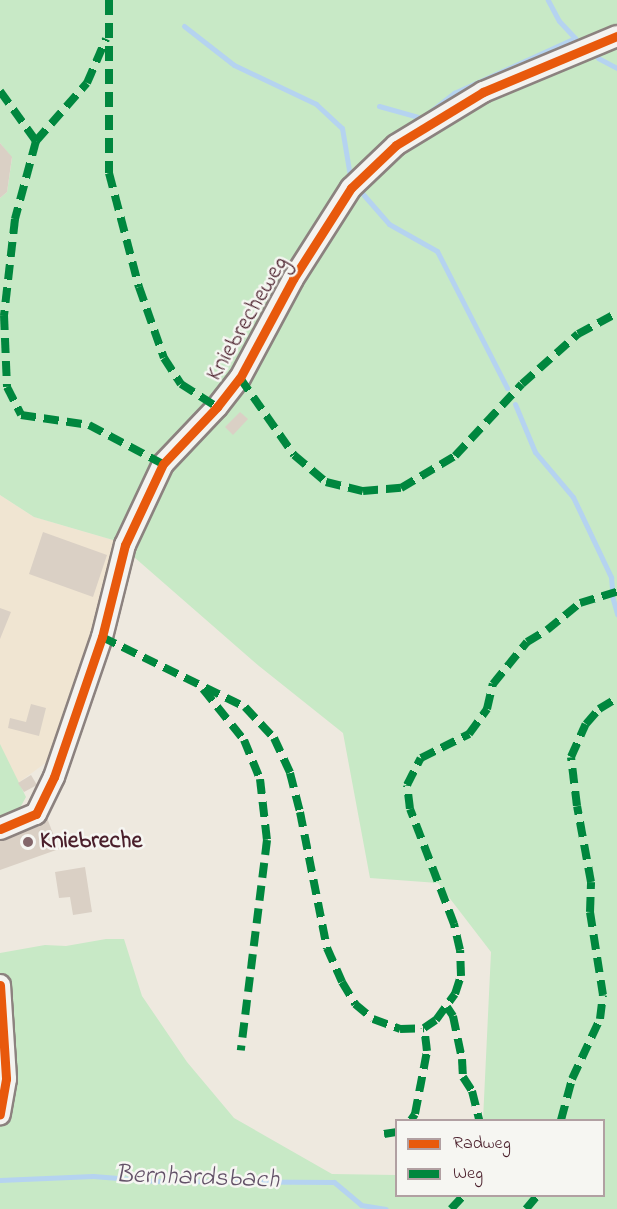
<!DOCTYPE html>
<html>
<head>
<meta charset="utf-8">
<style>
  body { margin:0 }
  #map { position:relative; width:617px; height:1209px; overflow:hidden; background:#eee9df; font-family:"Indie Flower",sans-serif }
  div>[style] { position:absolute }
  .built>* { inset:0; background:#f0e5d2 }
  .green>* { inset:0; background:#c8e9c6 }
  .stream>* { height:5px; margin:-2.5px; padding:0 2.5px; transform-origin:2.5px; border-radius:2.5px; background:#b5d3f0 }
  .building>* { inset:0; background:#dad0c5 }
  .roads { filter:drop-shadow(2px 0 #8c827f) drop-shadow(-2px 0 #8c827f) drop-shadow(0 2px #8c827f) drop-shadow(0 -2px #8c827f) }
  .minor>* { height:20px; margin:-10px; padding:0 10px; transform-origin:10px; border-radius:10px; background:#f4f3f0 }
  .quiet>* { height:8px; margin-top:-4px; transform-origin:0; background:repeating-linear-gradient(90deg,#00873e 0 15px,transparent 0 23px) }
  .cycleway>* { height:9px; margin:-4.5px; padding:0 4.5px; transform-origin:4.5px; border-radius:4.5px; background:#e8590c }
  .dots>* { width:16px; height:16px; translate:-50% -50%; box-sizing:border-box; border:3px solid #f6f6f2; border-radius:50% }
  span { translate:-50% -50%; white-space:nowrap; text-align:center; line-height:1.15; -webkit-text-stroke:5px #f6f6f2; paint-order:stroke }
  .street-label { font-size:24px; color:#4a1f2b }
  .poi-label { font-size:24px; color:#4a1f2b; font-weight:700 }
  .left { translate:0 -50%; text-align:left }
  .water-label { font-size:26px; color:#635268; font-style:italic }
  .legend { position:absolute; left:395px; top:1119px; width:210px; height:78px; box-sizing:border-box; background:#f6f6f2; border:2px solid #b1a0a2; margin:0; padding:8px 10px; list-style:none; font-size:18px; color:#4a1f2b }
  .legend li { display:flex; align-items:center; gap:12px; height:30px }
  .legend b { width:30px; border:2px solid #b1a0a2 }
</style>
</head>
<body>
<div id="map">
  <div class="built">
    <i style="clip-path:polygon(0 495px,34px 517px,113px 540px,117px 549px,91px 639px,51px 759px,18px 783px,0 746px)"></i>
  </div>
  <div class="green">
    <i style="clip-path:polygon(0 0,617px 0,617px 1209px,0 1209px,0 953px,45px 945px,66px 946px,106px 939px,124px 939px,142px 996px,187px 1062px,234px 1118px,332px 1174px,396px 1175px,396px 1196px,604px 1196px,604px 1120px,483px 1120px,491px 952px,438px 883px,370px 878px,343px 733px,259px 666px,134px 557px,117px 549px,113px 540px,34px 517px,0 495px,0 198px,7px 192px,12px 158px,0 143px)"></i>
    <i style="clip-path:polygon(0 744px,26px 797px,20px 808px,0 821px)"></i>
  </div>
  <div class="stream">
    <i style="left:184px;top:26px;width:63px;rotate:38deg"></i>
    <i style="left:234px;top:65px;width:91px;rotate:25.4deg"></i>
    <i style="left:316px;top:104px;width:35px;rotate:43deg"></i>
    <i style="left:342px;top:128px;width:49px;rotate:80.5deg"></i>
    <i style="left:598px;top:58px;width:21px;rotate:28deg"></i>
    <i style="left:379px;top:106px;width:45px;rotate:15.6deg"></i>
    <i style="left:422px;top:118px;width:41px;rotate:-38deg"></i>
    <i style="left:454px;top:93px;width:133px;rotate:-24.4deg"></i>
    <i style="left:575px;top:38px;width:23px;rotate:-133deg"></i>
    <i style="left:559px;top:21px;width:24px;rotate:-118deg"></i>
    <i style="left:362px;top:193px;width:41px;rotate:48.9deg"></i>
    <i style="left:389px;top:224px;width:55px;rotate:29.4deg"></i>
    <i style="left:437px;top:251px;width:154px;rotate:62.9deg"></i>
    <i style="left:515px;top:404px;width:52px;rotate:67.4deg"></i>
    <i style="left:535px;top:452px;width:59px;rotate:49.8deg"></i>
    <i style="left:573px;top:497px;width:89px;rotate:64.6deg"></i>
    <i style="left:611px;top:577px;width:12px;rotate:85deg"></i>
    <i style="left:612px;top:596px;width:19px;rotate:74deg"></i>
    <i style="left:0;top:1180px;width:93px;rotate:-2.5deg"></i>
    <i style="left:93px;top:1176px;width:63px;rotate:4.5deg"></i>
    <i style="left:156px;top:1181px;width:178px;rotate:0.3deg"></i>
    <i style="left:334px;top:1182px;width:35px;rotate:40deg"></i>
    <i style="left:361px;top:1205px;width:25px;rotate:9deg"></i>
  </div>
  <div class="building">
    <i style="clip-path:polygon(0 143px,12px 157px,7px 192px,0 198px)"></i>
    <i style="clip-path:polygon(240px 412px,248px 419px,233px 435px,225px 427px)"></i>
    <i style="clip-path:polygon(43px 532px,107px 555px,93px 597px,29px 574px)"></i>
    <i style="clip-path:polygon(0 608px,11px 612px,0 639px)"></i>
    <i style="clip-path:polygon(31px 704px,46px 708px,39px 736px,8px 728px,10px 718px,26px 722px)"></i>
    <i style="clip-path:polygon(31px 775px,37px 785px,24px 792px,18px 783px)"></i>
    <i style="clip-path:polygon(47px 818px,59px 849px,0 870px,0 836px)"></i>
    <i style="clip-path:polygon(85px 867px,92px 912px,73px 915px,70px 897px,59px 898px,55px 872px)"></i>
  </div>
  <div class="roads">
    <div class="minor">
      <i style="left:0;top:829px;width:39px;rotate:-23deg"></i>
      <i style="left:36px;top:814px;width:41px;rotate:-64.1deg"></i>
      <i style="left:54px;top:777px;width:148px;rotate:-71.1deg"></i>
      <i style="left:102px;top:637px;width:95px;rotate:-76deg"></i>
      <i style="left:125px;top:545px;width:89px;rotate:-64.9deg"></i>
      <i style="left:163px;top:464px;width:79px;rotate:-46.5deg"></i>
      <i style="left:217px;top:407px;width:37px;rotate:-52deg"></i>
      <i style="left:240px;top:378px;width:112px;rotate:-61.8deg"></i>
      <i style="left:293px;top:279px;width:108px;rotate:-57.5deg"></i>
      <i style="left:351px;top:188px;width:62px;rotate:-43.7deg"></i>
      <i style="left:396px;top:145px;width:102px;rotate:-31.3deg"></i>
      <i style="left:483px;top:92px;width:145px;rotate:-22.7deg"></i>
      <i style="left:0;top:985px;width:94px;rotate:86.3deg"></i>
      <i style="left:6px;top:1079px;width:36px;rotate:100deg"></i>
    </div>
  </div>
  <div class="quiet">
    <i style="left:109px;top:0;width:173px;rotate:90deg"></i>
    <i style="left:109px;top:173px;width:118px;rotate:75.3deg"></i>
    <i style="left:139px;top:287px;width:75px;rotate:70.6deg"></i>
    <i style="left:164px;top:358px;width:31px;rotate:57deg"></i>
    <i style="left:181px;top:384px;width:43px;rotate:32.6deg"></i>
    <i style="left:0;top:91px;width:62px;rotate:54.2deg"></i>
    <i style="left:36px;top:141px;width:81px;rotate:105.1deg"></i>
    <i style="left:15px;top:219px;width:97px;rotate:96.5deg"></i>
    <i style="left:4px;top:315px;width:72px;rotate:87.6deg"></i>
    <i style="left:7px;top:387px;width:31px;rotate:63deg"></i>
    <i style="left:21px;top:415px;width:69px;rotate:8.4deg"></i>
    <i style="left:89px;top:425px;width:84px;rotate:27.8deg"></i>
    <i style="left:36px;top:141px;width:77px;rotate:-48.7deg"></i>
    <i style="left:87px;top:83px;width:48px;rotate:-66.6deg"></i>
    <i style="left:240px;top:378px;width:94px;rotate:55deg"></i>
    <i style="left:294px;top:455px;width:42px;rotate:40.2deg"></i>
    <i style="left:326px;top:482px;width:38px;rotate:14deg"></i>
    <i style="left:363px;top:491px;width:38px;rotate:-5deg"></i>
    <i style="left:401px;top:488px;width:63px;rotate:-30.7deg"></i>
    <i style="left:455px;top:456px;width:98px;rotate:-47.1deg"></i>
    <i style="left:522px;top:384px;width:75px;rotate:-41.8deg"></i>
    <i style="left:578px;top:334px;width:44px;rotate:-28.3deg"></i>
    <i style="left:102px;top:637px;width:159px;rotate:26.1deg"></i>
    <i style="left:245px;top:707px;width:42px;rotate:46.9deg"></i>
    <i style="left:274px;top:738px;width:38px;rotate:65deg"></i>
    <i style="left:290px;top:773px;width:40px;rotate:75.6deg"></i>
    <i style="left:300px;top:812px;width:139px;rotate:78.8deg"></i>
    <i style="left:327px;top:948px;width:37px;rotate:66deg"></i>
    <i style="left:342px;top:982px;width:26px;rotate:59deg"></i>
    <i style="left:355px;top:1004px;width:23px;rotate:40deg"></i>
    <i style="left:373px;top:1019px;width:29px;rotate:20deg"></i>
    <i style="left:400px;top:1029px;width:24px;rotate:-2deg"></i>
    <i style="left:424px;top:1028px;width:14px;rotate:-34deg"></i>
    <i style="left:436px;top:1020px;width:32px;rotate:-54deg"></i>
    <i style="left:455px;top:994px;width:19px;rotate:-72deg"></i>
    <i style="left:461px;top:976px;width:26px;rotate:-92deg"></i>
    <i style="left:460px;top:950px;width:27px;rotate:-103deg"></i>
    <i style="left:454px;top:924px;width:123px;rotate:-110.9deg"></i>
    <i style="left:410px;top:809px;width:24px;rotate:-97deg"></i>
    <i style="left:407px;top:785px;width:30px;rotate:-63deg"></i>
    <i style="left:421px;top:758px;width:54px;rotate:-26.6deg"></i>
    <i style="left:469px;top:734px;width:31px;rotate:-54deg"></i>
    <i style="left:487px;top:709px;width:26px;rotate:-77deg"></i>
    <i style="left:493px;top:684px;width:54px;rotate:-51deg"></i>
    <i style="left:527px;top:642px;width:23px;rotate:-31deg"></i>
    <i style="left:547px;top:630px;width:43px;rotate:-39.3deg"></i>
    <i style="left:580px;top:603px;width:39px;rotate:-17deg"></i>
    <i style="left:203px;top:689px;width:65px;rotate:51.2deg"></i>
    <i style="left:244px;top:740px;width:42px;rotate:67.7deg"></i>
    <i style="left:260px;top:779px;width:61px;rotate:83.5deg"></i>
    <i style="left:267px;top:840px;width:212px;rotate:97.1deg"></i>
    <i style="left:447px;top:1007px;width:11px;rotate:56deg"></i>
    <i style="left:453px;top:1016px;width:44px;rotate:78.2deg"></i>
    <i style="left:462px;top:1059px;width:18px;rotate:87deg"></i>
    <i style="left:463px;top:1077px;width:17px;rotate:57deg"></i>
    <i style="left:472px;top:1091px;width:30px;rotate:76deg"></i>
    <i style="left:411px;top:1120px;width:7px;rotate:-56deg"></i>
    <i style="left:415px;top:1114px;width:64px;rotate:-79.2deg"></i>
    <i style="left:427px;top:1051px;width:23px;rotate:-97deg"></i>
    <i style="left:561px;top:1120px;width:42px;rotate:-75deg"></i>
    <i style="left:572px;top:1079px;width:66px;rotate:-65deg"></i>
    <i style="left:600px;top:1019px;width:24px;rotate:-83deg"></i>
    <i style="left:603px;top:995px;width:84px;rotate:-98.9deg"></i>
    <i style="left:590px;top:912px;width:30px;rotate:-88deg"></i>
    <i style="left:591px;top:882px;width:77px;rotate:-100.4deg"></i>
    <i style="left:577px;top:806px;width:49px;rotate:-97deg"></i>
    <i style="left:571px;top:757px;width:36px;rotate:-66deg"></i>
    <i style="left:586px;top:724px;width:20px;rotate:-49deg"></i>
    <i style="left:599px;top:709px;width:21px;rotate:-31deg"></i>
    <i style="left:384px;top:1134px;width:12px;rotate:-9deg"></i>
    <i style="left:451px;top:1209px;width:18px;rotate:-47deg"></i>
    <i style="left:526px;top:1209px;width:17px;rotate:-50deg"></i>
  </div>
  <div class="cycleway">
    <i style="left:0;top:829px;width:39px;rotate:-23deg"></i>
    <i style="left:36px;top:814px;width:41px;rotate:-64.1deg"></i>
    <i style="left:54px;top:777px;width:148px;rotate:-71.1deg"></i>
    <i style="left:102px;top:637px;width:95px;rotate:-76deg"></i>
    <i style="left:125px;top:545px;width:89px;rotate:-64.9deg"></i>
    <i style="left:163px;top:464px;width:79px;rotate:-46.5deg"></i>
    <i style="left:217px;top:407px;width:37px;rotate:-52deg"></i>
    <i style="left:240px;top:378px;width:112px;rotate:-61.8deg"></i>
    <i style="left:293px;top:279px;width:108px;rotate:-57.5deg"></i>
    <i style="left:351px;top:188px;width:62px;rotate:-43.7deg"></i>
    <i style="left:396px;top:145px;width:102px;rotate:-31.3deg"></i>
    <i style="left:483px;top:92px;width:145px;rotate:-22.7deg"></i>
    <i style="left:0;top:985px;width:94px;rotate:86.3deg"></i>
    <i style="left:6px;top:1079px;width:36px;rotate:100deg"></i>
  </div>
  <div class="dots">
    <i style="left:28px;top:842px;background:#83666a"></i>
  </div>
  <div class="street-label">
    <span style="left:248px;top:319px;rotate:-60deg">Kniebrecheweg</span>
  </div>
  <div class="poi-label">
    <span class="left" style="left:40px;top:842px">Kniebreche</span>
  </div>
  <div class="water-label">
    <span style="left:197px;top:1179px;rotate:2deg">Bernhardsbach</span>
  </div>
  <ul class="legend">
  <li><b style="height:8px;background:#e8590c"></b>Radweg</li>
  <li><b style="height:8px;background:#00873e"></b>Weg</li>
  </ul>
</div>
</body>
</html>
